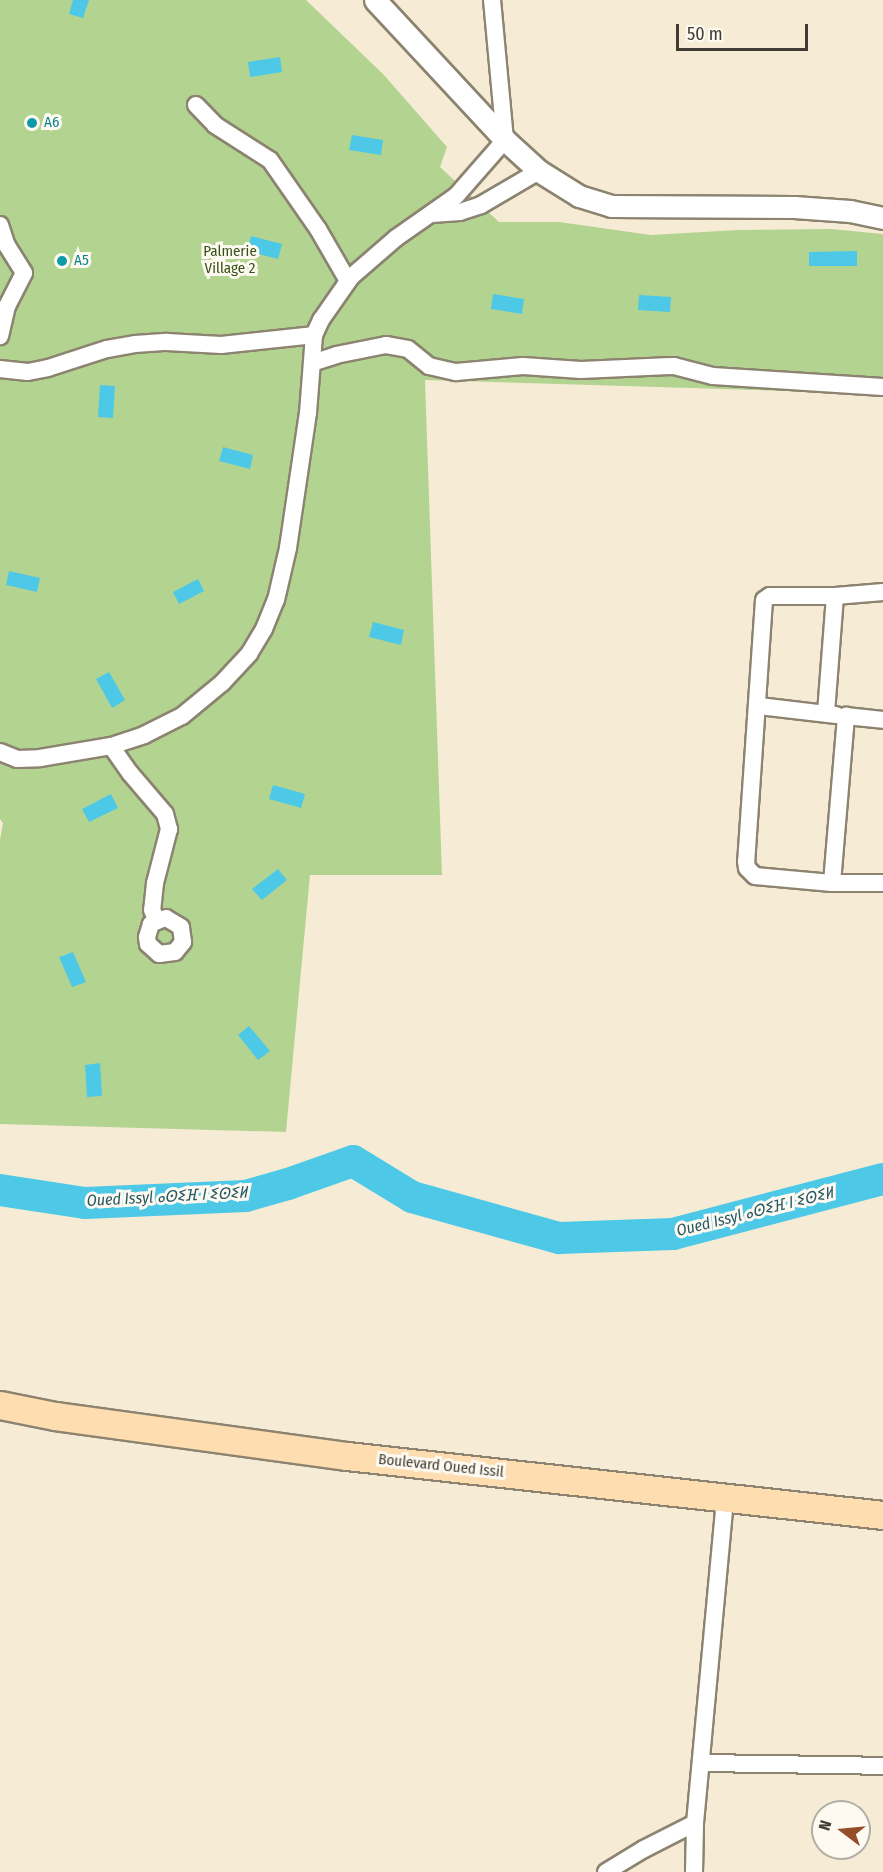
<!DOCTYPE html>
<html>
<head>
<meta charset="utf-8">
<style>
  body { margin:0 }
  #map { position:relative; width:883px; height:1872px; overflow:hidden; background:#f6ecd6; font-family:"Fira Sans Condensed","Noto Sans Tifinagh",sans-serif }
  div>[style] { position:absolute }
  .green>* { inset:0; background:#b3d491 }
  .water>* { inset:0; background:#4dc8e6 }
  .river>* { height:32px; margin:-16px; padding:0 16px; transform-origin:16px; border-radius:16px; background:#4dc8e6 }
  .roads { filter:drop-shadow(2px 0 #8c8370) drop-shadow(-2px 0 #8c8370) drop-shadow(0 2px #8c8370) drop-shadow(0 -2px #8c8370) }
  .minor>* { height:16px; margin:-8px; padding:0 8px; transform-origin:8px; border-radius:8px; background:#fff }
  .tertiary>* { height:21px; margin:-10.5px; padding:0 10.5px; transform-origin:10.5px; border-radius:10.5px; background:#fff }
  .primary>* { height:27px; margin:-13.5px; padding:0 13.5px; transform-origin:13.5px; border-radius:13.5px; background:#fedeb0 }
  .dots>* { width:16px; height:16px; translate:-50% -50%; box-sizing:border-box; border:3px solid #fefaf1; border-radius:50% }
  span { translate:-50% -50%; white-space:nowrap; text-align:center; line-height:1.15; -webkit-text-stroke:6px #fefaf1; paint-order:stroke }
  .culture-label { font-size:15px; color:#0d838f }
  .left { translate:0 -50%; text-align:left }
  .park-label { font-size:15px; color:#395119 }
  .street-label { font-size:15px; color:#403c34 }
  .water-label { font-size:16px; color:#265966; font-style:italic }
  .north { position:absolute; left:811px; top:1800px; width:60px; height:60px; box-sizing:border-box; background:#fefaf1; border:2px solid #b2aea5; border-radius:50%; rotate:286deg; font-size:16px; font-weight:700; line-height:24px; text-align:center; color:#403c34 }
  .north::after { content:''; display:block; margin:auto; width:21px; height:27px; background:#944d29; clip-path:polygon(50% 0,100% 100%,50% 72%,0 100%) }
  .scale { position:absolute; left:676px; top:24px; width:132px; height:27px; box-sizing:border-box; border:3px solid #403c34; border-top:0; padding-left:8px; font-size:18px; line-height:21px; white-space:nowrap; color:#403c34; -webkit-text-stroke:4px #fefaf1; paint-order:stroke }
</style>
</head>
<body>
<div id="map">
  <div class="green">
    <i style="clip-path:polygon(0 0,306px 0,384px 75px,447px 147px,440px 167px,499px 222px,559px 222px,651px 235px,738px 230px,831px 229px,883px 234px,883px 394px,425px 380px,442px 875px,310px 875px,286px 1132px,0 1124px,0 840px,3px 823px,0 819px)"></i>
  </div>
  <div class="water">
    <i style="clip-path:polygon(73px 0,89px 0,83px 18px,69px 14px)"></i>
    <i style="clip-path:polygon(280px 57px,282px 72px,250px 77px,248px 62px)"></i>
    <i style="clip-path:polygon(352px 135px,383px 140px,381px 155px,349px 150px)"></i>
    <i style="clip-path:polygon(251px 236px,282px 244px,278px 259px,247px 251px)"></i>
    <i style="clip-path:polygon(857px 251px,857px 266px,809px 266px,809px 252px)"></i>
    <i style="clip-path:polygon(493px 294px,524px 299px,522px 314px,491px 309px)"></i>
    <i style="clip-path:polygon(639px 295px,671px 297px,670px 312px,638px 310px)"></i>
    <i style="clip-path:polygon(100px 385px,115px 386px,113px 418px,98px 417px)"></i>
    <i style="clip-path:polygon(223px 447px,253px 455px,250px 469px,219px 461px)"></i>
    <i style="clip-path:polygon(9px 571px,40px 578px,37px 592px,6px 585px)"></i>
    <i style="clip-path:polygon(198px 579px,204px 591px,179px 604px,173px 592px)"></i>
    <i style="clip-path:polygon(373px 622px,404px 630px,401px 645px,369px 637px)"></i>
    <i style="clip-path:polygon(109px 672px,125px 700px,112px 708px,96px 679px)"></i>
    <i style="clip-path:polygon(273px 785px,305px 794px,301px 808px,269px 799px)"></i>
    <i style="clip-path:polygon(111px 794px,118px 808px,89px 822px,82px 809px)"></i>
    <i style="clip-path:polygon(278px 869px,287px 880px,262px 900px,252px 889px)"></i>
    <i style="clip-path:polygon(73px 952px,86px 982px,72px 987px,59px 957px)"></i>
    <i style="clip-path:polygon(249px 1026px,270px 1051px,258px 1060px,238px 1035px)"></i>
    <i style="clip-path:polygon(100px 1063px,102px 1096px,87px 1097px,85px 1065px)"></i>
  </div>
  <div class="river">
    <i style="left:0;top:1190px;width:86px;rotate:8.7deg"></i>
    <i style="left:85px;top:1203px;width:161px;rotate:-2.5deg"></i>
    <i style="left:246px;top:1196px;width:44px;rotate:-15.9deg"></i>
    <i style="left:288px;top:1184px;width:69px;rotate:-19.5deg"></i>
    <i style="left:353px;top:1161px;width:69px;rotate:31.4deg"></i>
    <i style="left:412px;top:1197px;width:153px;rotate:15.6deg"></i>
    <i style="left:559px;top:1238px;width:114px;rotate:-2deg"></i>
    <i style="left:673px;top:1234px;width:217px;rotate:-14.7deg"></i>
  </div>
  <div class="roads">
    <div class="minor">
      <i style="left:196px;top:105px;width:28px;rotate:46deg"></i>
      <i style="left:215px;top:125px;width:65px;rotate:32.5deg"></i>
      <i style="left:270px;top:160px;width:84px;rotate:55.2deg"></i>
      <i style="left:318px;top:229px;width:60px;rotate:60deg"></i>
      <i style="left:432px;top:214px;width:28px;rotate:-4deg"></i>
      <i style="left:460px;top:212px;width:22px;rotate:-18deg"></i>
      <i style="left:481px;top:205px;width:67px;rotate:-30.4deg"></i>
      <i style="left:0;top:225px;width:20px;rotate:72deg"></i>
      <i style="left:6px;top:244px;width:34px;rotate:58deg"></i>
      <i style="left:24px;top:273px;width:37px;rotate:117deg"></i>
      <i style="left:7px;top:306px;width:31px;rotate:103deg"></i>
      <i style="left:312px;top:363px;width:25px;rotate:-18deg"></i>
      <i style="left:336px;top:355px;width:51px;rotate:-11.3deg"></i>
      <i style="left:386px;top:345px;width:22px;rotate:10deg"></i>
      <i style="left:408px;top:349px;width:27px;rotate:39deg"></i>
      <i style="left:429px;top:366px;width:28px;rotate:13deg"></i>
      <i style="left:456px;top:372px;width:67px;rotate:-5.1deg"></i>
      <i style="left:523px;top:366px;width:58px;rotate:3.9deg"></i>
      <i style="left:581px;top:370px;width:93px;rotate:-2.5deg"></i>
      <i style="left:674px;top:366px;width:40px;rotate:14.4deg"></i>
      <i style="left:713px;top:376px;width:170px;rotate:3.7deg"></i>
      <i style="left:0;top:369px;width:28px;rotate:6deg"></i>
      <i style="left:28px;top:372px;width:20px;rotate:-11deg"></i>
      <i style="left:48px;top:368px;width:62px;rotate:-17.9deg"></i>
      <i style="left:107px;top:349px;width:28px;rotate:-10deg"></i>
      <i style="left:135px;top:344px;width:32px;rotate:-4deg"></i>
      <i style="left:167px;top:342px;width:54px;rotate:3.2deg"></i>
      <i style="left:221px;top:345px;width:94px;rotate:-6.1deg"></i>
      <i style="left:314px;top:335px;width:17px;rotate:-65deg"></i>
      <i style="left:321px;top:320px;width:52px;rotate:-55.1deg"></i>
      <i style="left:351px;top:277px;width:60px;rotate:-40.9deg"></i>
      <i style="left:396px;top:238px;width:73px;rotate:-35deg"></i>
      <i style="left:456px;top:196px;width:74px;rotate:-48.8deg"></i>
      <i style="left:505px;top:140px;width:141px;rotate:-95.3deg"></i>
      <i style="left:883px;top:592px;width:48px;rotate:175.2deg"></i>
      <i style="left:835px;top:596px;width:65px;rotate:180deg"></i>
      <i style="left:770px;top:596px;width:7px;rotate:146deg"></i>
      <i style="left:764px;top:600px;width:262px;rotate:93.9deg"></i>
      <i style="left:746px;top:861px;width:7px;rotate:82deg"></i>
      <i style="left:747px;top:868px;width:11px;rotate:45deg"></i>
      <i style="left:755px;top:876px;width:77px;rotate:5.2deg"></i>
      <i style="left:832px;top:883px;width:51px"></i>
      <i style="left:759px;top:706px;width:78px;rotate:6.7deg"></i>
      <i style="left:826px;top:713px;width:117px;rotate:-85.6deg"></i>
      <i style="left:111px;top:746px;width:33px;rotate:55deg"></i>
      <i style="left:130px;top:773px;width:54px;rotate:49.5deg"></i>
      <i style="left:165px;top:814px;width:16px;rotate:75deg"></i>
      <i style="left:169px;top:829px;width:56px;rotate:104.5deg"></i>
      <i style="left:155px;top:883px;width:27px;rotate:96deg"></i>
      <i style="left:152px;top:910px;width:12px;rotate:66deg"></i>
      <i style="left:157px;top:921px;width:7px;rotate:153deg"></i>
      <i style="left:151px;top:924px;width:14px;rotate:107deg"></i>
      <i style="left:147px;top:937px;width:7px;rotate:82deg"></i>
      <i style="left:148px;top:944px;width:15px;rotate:42deg"></i>
      <i style="left:159px;top:954px;width:16px;rotate:-7deg"></i>
      <i style="left:175px;top:952px;width:13px;rotate:-51deg"></i>
      <i style="left:183px;top:942px;width:15px;rotate:-98deg"></i>
      <i style="left:181px;top:927px;width:17px;rotate:-149deg"></i>
      <i style="left:166px;top:918px;width:9px;rotate:162deg"></i>
      <i style="left:0;top:752px;width:18px;rotate:22deg"></i>
      <i style="left:17px;top:759px;width:23px;rotate:-2deg"></i>
      <i style="left:40px;top:758px;width:72px;rotate:-9.6deg"></i>
      <i style="left:111px;top:746px;width:35px;rotate:-18deg"></i>
      <i style="left:144px;top:735px;width:42px;rotate:-26.6deg"></i>
      <i style="left:182px;top:716px;width:52px;rotate:-39.5deg"></i>
      <i style="left:222px;top:683px;width:40px;rotate:-47deg"></i>
      <i style="left:249px;top:654px;width:29px;rotate:-59deg"></i>
      <i style="left:264px;top:629px;width:31px;rotate:-68deg"></i>
      <i style="left:276px;top:600px;width:53px;rotate:-77deg"></i>
      <i style="left:288px;top:548px;width:136px;rotate:-81.6deg"></i>
      <i style="left:308px;top:413px;width:78px;rotate:-85.6deg"></i>
      <i style="left:832px;top:883px;width:168px;rotate:-85.2deg"></i>
      <i style="left:846px;top:716px;width:37px;rotate:6deg"></i>
      <i style="left:702px;top:1763px;width:181px;rotate:0.9deg"></i>
      <i style="left:606px;top:1872px;width:44px;rotate:-31.2deg"></i>
      <i style="left:644px;top:1849px;width:57px;rotate:-27deg"></i>
      <i style="left:694px;top:1872px;width:49px;rotate:-88.8deg"></i>
      <i style="left:695px;top:1823px;width:327px;rotate:-84.7deg"></i>
    </div>
    <div class="tertiary">
      <i style="left:375px;top:0;width:191px;rotate:47.1deg"></i>
      <i style="left:505px;top:140px;width:46px;rotate:42.4deg"></i>
      <i style="left:539px;top:171px;width:47px;rotate:32deg"></i>
      <i style="left:579px;top:196px;width:34px;rotate:17deg"></i>
      <i style="left:611px;top:206px;width:183px;rotate:0.3deg"></i>
      <i style="left:794px;top:207px;width:56px;rotate:4.1deg"></i>
      <i style="left:850px;top:211px;width:34px;rotate:12deg"></i>
    </div>
    <div class="primary">
      <i style="left:0;top:1405px;width:56px;rotate:11.3deg"></i>
      <i style="left:55px;top:1416px;width:295px;rotate:7.8deg"></i>
      <i style="left:347px;top:1456px;width:539px;rotate:6.28deg"></i>
    </div>
  </div>
  <div class="dots">
    <i style="left:32px;top:123px;background:#0f9aa8"></i>
    <i style="left:62px;top:261px;background:#0f9aa8"></i>
  </div>
  <div class="culture-label">
    <span class="left" style="left:44px;top:123px">A6</span>
    <span class="left" style="left:74px;top:261px">A5</span>
  </div>
  <div class="park-label">
    <span style="left:230px;top:260px">Palmerie<br>Village 2</span>
  </div>
  <div class="street-label">
    <span style="left:441px;top:1466px;rotate:6deg">Boulevard Oued Issil</span>
  </div>
  <div class="water-label">
    <span style="left:167px;top:1197px;rotate:-3deg">Oued Issyl ⴰⵙⵉⴼ ⵏ ⵉⵙⵉⵍ</span>
    <span style="left:755px;top:1212px;rotate:-14deg">Oued Issyl ⴰⵙⵉⴼ ⵏ ⵉⵙⵉⵍ</span>
  </div>
  <div class="north">N</div>
  <div class="scale">50 m</div>
</div>
</body>
</html>
